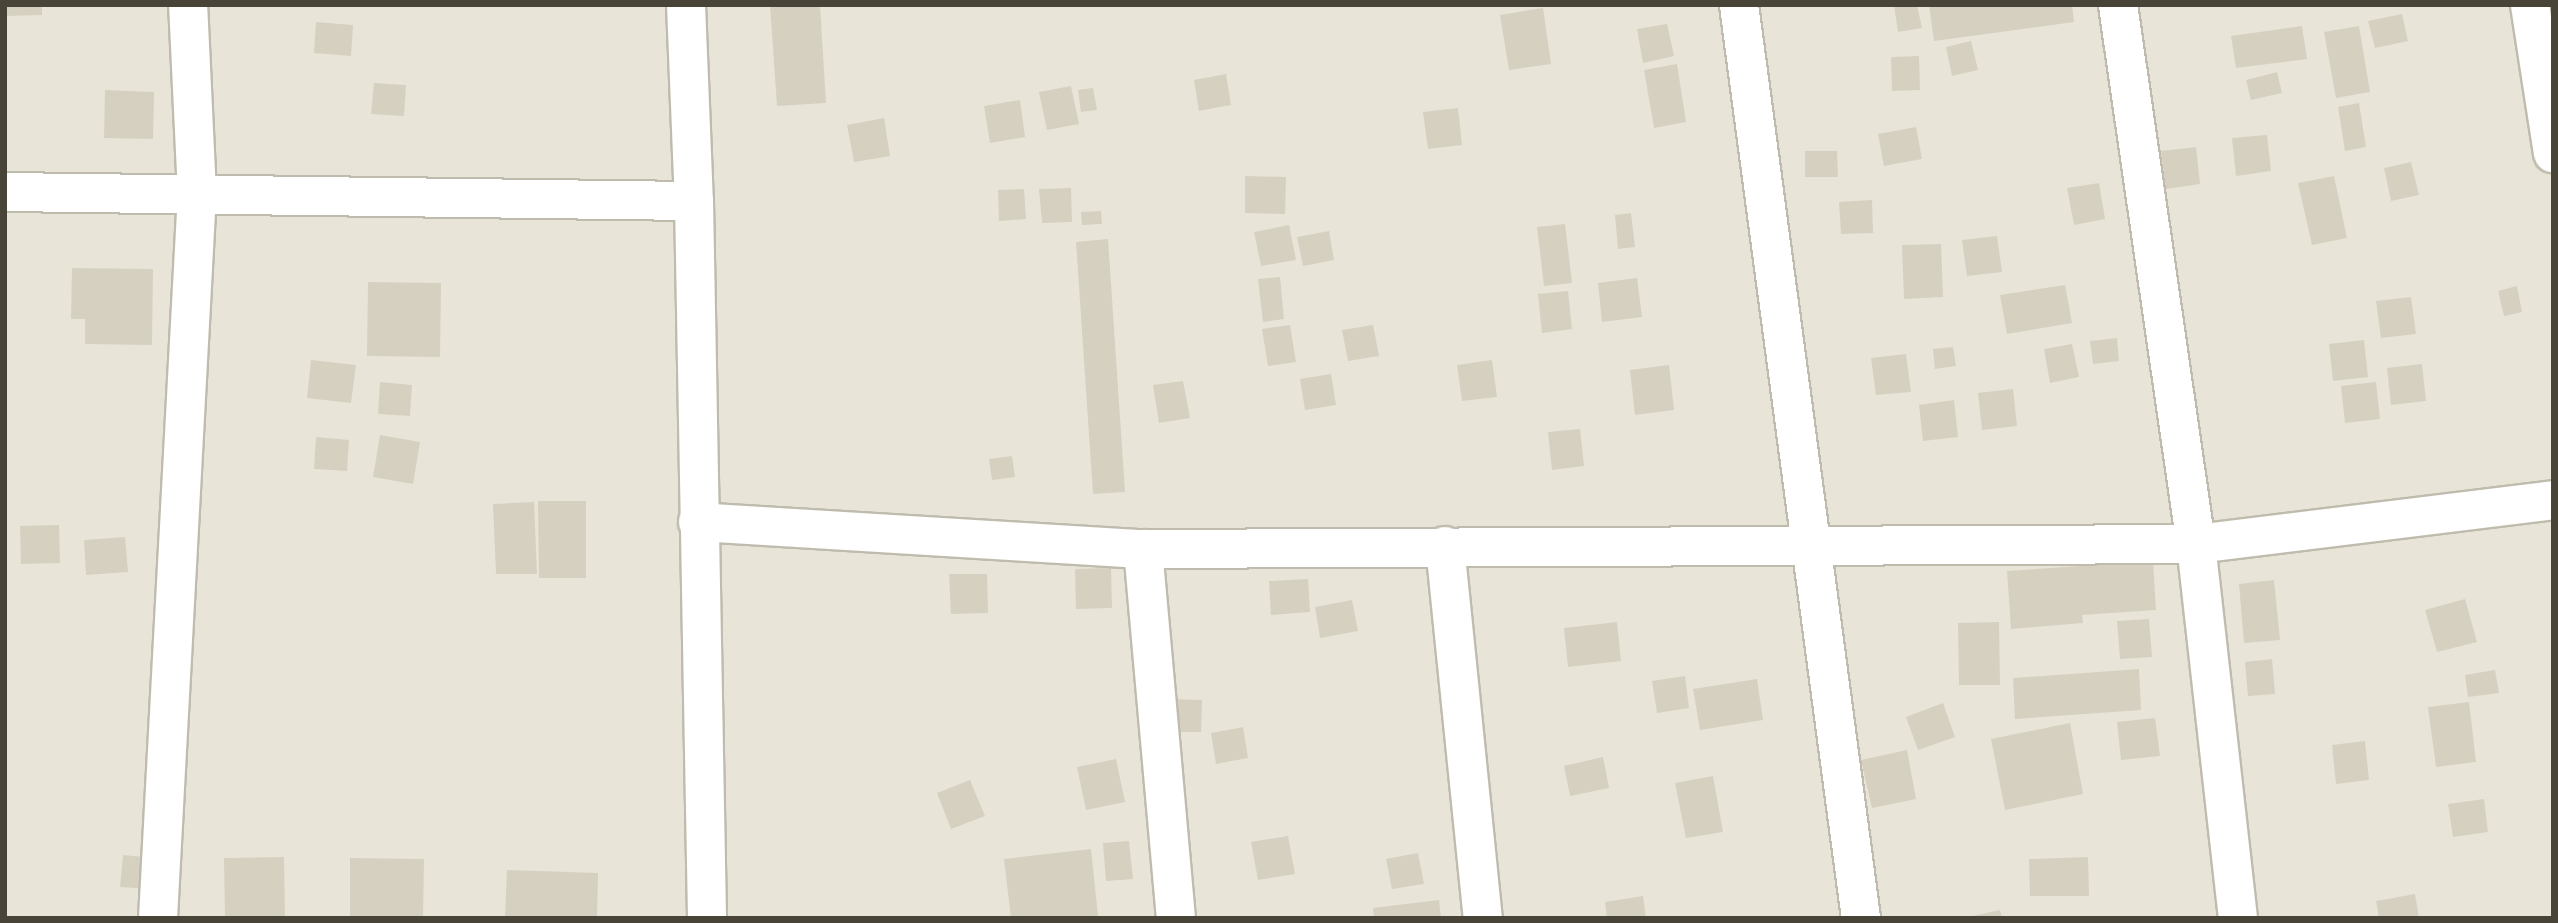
<!DOCTYPE html>
<html>
<head>
<meta charset="utf-8">
<style>
  body { margin:0 }
  #map { position:relative; width:2558px; height:923px; overflow:hidden; background:#f4f3ea; font-family:Roboto,sans-serif }
  div>[style] { position:absolute }
  .residential>* { inset:0; background:#e8e5d8 }
  .building>* { inset:0; background:#d6d0c0 }
  .roads { filter:drop-shadow(2px 0 #c0bcad) drop-shadow(-2px 0 #c0bcad) drop-shadow(0 2px #c0bcad) drop-shadow(0 -2px #c0bcad) }
  .minor>* { height:38px; margin:-19px; padding:0 19px; transform-origin:19px; border-radius:19px; background:#fff }
  span { translate:-50% -50%; white-space:nowrap; text-align:center; line-height:1.15; -webkit-text-stroke:6px #fff; paint-order:stroke }
  .frame { position:absolute; inset:0; border:7px solid #484438; pointer-events:none }
</style>
</head>
<body>
<div id="map">
  <div class="residential">
    <i style="clip-path:polygon(5px 5px,2553px 5px,2553px 918px,5px 918px)"></i>
  </div>
  <div class="building">
    <i style="clip-path:polygon(5px 5px,42px 5px,42px 15px,5px 16px)"></i>
    <i style="clip-path:polygon(770px 5px,820px 5px,826px 103px,777px 106px)"></i>
    <i style="clip-path:polygon(1894px 5px,1917px 5px,1922px 28px,1898px 32px)"></i>
    <i style="clip-path:polygon(1929px 5px,2072px 5px,2074px 22px,1934px 41px)"></i>
    <i style="clip-path:polygon(1543px 8px,1551px 64px,1509px 70px,1500px 15px)"></i>
    <i style="clip-path:polygon(2402px 14px,2408px 41px,2375px 48px,2368px 21px)"></i>
    <i style="clip-path:polygon(316px 22px,353px 25px,351px 56px,314px 53px)"></i>
    <i style="clip-path:polygon(1667px 24px,1674px 56px,1643px 63px,1637px 29px)"></i>
    <i style="clip-path:polygon(2302px 26px,2307px 59px,2236px 68px,2231px 36px)"></i>
    <i style="clip-path:polygon(2359px 26px,2370px 92px,2336px 98px,2324px 32px)"></i>
    <i style="clip-path:polygon(1971px 41px,1978px 70px,1952px 76px,1946px 47px)"></i>
    <i style="clip-path:polygon(1919px 56px,1920px 90px,1892px 91px,1891px 57px)"></i>
    <i style="clip-path:polygon(1677px 64px,1686px 122px,1654px 128px,1644px 70px)"></i>
    <i style="clip-path:polygon(2277px 72px,2282px 93px,2251px 100px,2246px 80px)"></i>
    <i style="clip-path:polygon(1226px 74px,1231px 105px,1199px 111px,1194px 80px)"></i>
    <i style="clip-path:polygon(374px 83px,406px 85px,404px 116px,371px 114px)"></i>
    <i style="clip-path:polygon(1071px 86px,1079px 124px,1047px 130px,1039px 92px)"></i>
    <i style="clip-path:polygon(1093px 88px,1097px 110px,1081px 112px,1078px 90px)"></i>
    <i style="clip-path:polygon(105px 90px,154px 92px,153px 139px,104px 138px)"></i>
    <i style="clip-path:polygon(1020px 100px,1025px 137px,990px 143px,984px 106px)"></i>
    <i style="clip-path:polygon(2359px 103px,2366px 147px,2345px 151px,2338px 107px)"></i>
    <i style="clip-path:polygon(1458px 108px,1462px 145px,1428px 149px,1423px 112px)"></i>
    <i style="clip-path:polygon(884px 118px,890px 156px,854px 162px,847px 125px)"></i>
    <i style="clip-path:polygon(1916px 127px,1922px 159px,1884px 166px,1878px 134px)"></i>
    <i style="clip-path:polygon(2267px 135px,2271px 171px,2236px 176px,2232px 138px)"></i>
    <i style="clip-path:polygon(2196px 147px,2200px 184px,2166px 189px,2161px 151px)"></i>
    <i style="clip-path:polygon(1805px 151px,1837px 151px,1838px 177px,1805px 177px)"></i>
    <i style="clip-path:polygon(2411px 162px,2419px 195px,2391px 201px,2384px 168px)"></i>
    <i style="clip-path:polygon(1245px 176px,1286px 177px,1285px 214px,1245px 213px)"></i>
    <i style="clip-path:polygon(2334px 176px,2347px 238px,2312px 245px,2298px 183px)"></i>
    <i style="clip-path:polygon(2099px 183px,2105px 219px,2074px 225px,2067px 188px)"></i>
    <i style="clip-path:polygon(1071px 188px,1072px 222px,1042px 223px,1039px 189px)"></i>
    <i style="clip-path:polygon(1024px 189px,1026px 219px,999px 221px,998px 190px)"></i>
    <i style="clip-path:polygon(1872px 200px,1873px 233px,1841px 234px,1839px 202px)"></i>
    <i style="clip-path:polygon(1101px 211px,1102px 224px,1082px 225px,1081px 212px)"></i>
    <i style="clip-path:polygon(1631px 213px,1635px 247px,1618px 249px,1615px 215px)"></i>
    <i style="clip-path:polygon(1565px 224px,1572px 283px,1544px 286px,1537px 227px)"></i>
    <i style="clip-path:polygon(1289px 225px,1296px 260px,1261px 266px,1254px 232px)"></i>
    <i style="clip-path:polygon(1329px 231px,1334px 260px,1303px 266px,1297px 237px)"></i>
    <i style="clip-path:polygon(1997px 236px,2002px 272px,1967px 276px,1962px 240px)"></i>
    <i style="clip-path:polygon(1108px 239px,1125px 492px,1093px 494px,1076px 242px)"></i>
    <i style="clip-path:polygon(1941px 244px,1943px 297px,1904px 299px,1902px 245px)"></i>
    <i style="clip-path:polygon(72px 268px,153px 269px,152px 345px,85px 344px,85px 319px,71px 319px)"></i>
    <i style="clip-path:polygon(1280px 277px,1284px 319px,1263px 322px,1258px 279px)"></i>
    <i style="clip-path:polygon(1637px 278px,1642px 317px,1602px 322px,1598px 283px)"></i>
    <i style="clip-path:polygon(368px 282px,441px 283px,440px 357px,367px 356px)"></i>
    <i style="clip-path:polygon(2065px 285px,2072px 323px,2007px 334px,2000px 295px)"></i>
    <i style="clip-path:polygon(2517px 286px,2522px 312px,2504px 316px,2498px 291px)"></i>
    <i style="clip-path:polygon(1568px 291px,1572px 329px,1542px 333px,1538px 294px)"></i>
    <i style="clip-path:polygon(2411px 297px,2416px 334px,2381px 338px,2376px 301px)"></i>
    <i style="clip-path:polygon(1290px 325px,1296px 362px,1268px 366px,1262px 329px)"></i>
    <i style="clip-path:polygon(1373px 325px,1379px 356px,1348px 361px,1342px 330px)"></i>
    <i style="clip-path:polygon(2117px 338px,2119px 361px,2093px 364px,2090px 341px)"></i>
    <i style="clip-path:polygon(2364px 340px,2368px 377px,2333px 381px,2329px 344px)"></i>
    <i style="clip-path:polygon(2072px 344px,2079px 377px,2050px 383px,2044px 349px)"></i>
    <i style="clip-path:polygon(1953px 347px,1956px 366px,1935px 369px,1933px 349px)"></i>
    <i style="clip-path:polygon(1906px 354px,1911px 392px,1876px 395px,1871px 358px)"></i>
    <i style="clip-path:polygon(311px 360px,356px 365px,351px 403px,307px 398px)"></i>
    <i style="clip-path:polygon(1492px 360px,1497px 397px,1462px 401px,1457px 365px)"></i>
    <i style="clip-path:polygon(2422px 364px,2426px 401px,2391px 405px,2387px 368px)"></i>
    <i style="clip-path:polygon(1669px 365px,1674px 410px,1635px 415px,1630px 370px)"></i>
    <i style="clip-path:polygon(1331px 374px,1336px 405px,1305px 410px,1300px 379px)"></i>
    <i style="clip-path:polygon(1183px 381px,1190px 418px,1159px 423px,1153px 385px)"></i>
    <i style="clip-path:polygon(380px 382px,412px 385px,410px 416px,378px 414px)"></i>
    <i style="clip-path:polygon(2376px 382px,2380px 419px,2345px 423px,2341px 386px)"></i>
    <i style="clip-path:polygon(2013px 389px,2017px 426px,1982px 430px,1978px 393px)"></i>
    <i style="clip-path:polygon(1954px 400px,1958px 437px,1923px 441px,1919px 405px)"></i>
    <i style="clip-path:polygon(1580px 429px,1584px 466px,1552px 470px,1548px 432px)"></i>
    <i style="clip-path:polygon(380px 435px,420px 442px,413px 484px,373px 477px)"></i>
    <i style="clip-path:polygon(316px 437px,349px 440px,347px 471px,314px 469px)"></i>
    <i style="clip-path:polygon(1012px 456px,1015px 477px,992px 480px,989px 459px)"></i>
    <i style="clip-path:polygon(538px 501px,586px 501px,586px 578px,539px 578px)"></i>
    <i style="clip-path:polygon(534px 502px,537px 574px,496px 574px,493px 504px)"></i>
    <i style="clip-path:polygon(59px 525px,60px 563px,21px 564px,20px 526px)"></i>
    <i style="clip-path:polygon(125px 537px,128px 572px,86px 575px,84px 540px)"></i>
    <i style="clip-path:polygon(2153px 561px,2156px 610px,2082px 615px,2083px 623px,2011px 629px,2007px 571px)"></i>
    <i style="clip-path:polygon(1111px 568px,1112px 608px,1076px 609px,1075px 569px)"></i>
    <i style="clip-path:polygon(949px 574px,987px 574px,988px 613px,951px 614px)"></i>
    <i style="clip-path:polygon(1308px 579px,1310px 612px,1271px 615px,1269px 581px)"></i>
    <i style="clip-path:polygon(2274px 580px,2280px 640px,2244px 643px,2239px 584px)"></i>
    <i style="clip-path:polygon(2465px 599px,2477px 642px,2437px 652px,2425px 610px)"></i>
    <i style="clip-path:polygon(1352px 600px,1358px 631px,1320px 638px,1315px 607px)"></i>
    <i style="clip-path:polygon(2149px 619px,2152px 657px,2120px 659px,2117px 621px)"></i>
    <i style="clip-path:polygon(1617px 622px,1621px 661px,1568px 667px,1564px 628px)"></i>
    <i style="clip-path:polygon(1999px 622px,2000px 685px,1959px 685px,1958px 623px)"></i>
    <i style="clip-path:polygon(2272px 659px,2275px 694px,2248px 696px,2245px 662px)"></i>
    <i style="clip-path:polygon(2139px 669px,2141px 710px,2015px 719px,2013px 678px)"></i>
    <i style="clip-path:polygon(2495px 670px,2499px 693px,2468px 697px,2465px 675px)"></i>
    <i style="clip-path:polygon(1685px 676px,1689px 708px,1657px 713px,1652px 681px)"></i>
    <i style="clip-path:polygon(1757px 679px,1763px 720px,1700px 730px,1693px 689px)"></i>
    <i style="clip-path:polygon(1171px 699px,1202px 700px,1201px 732px,1170px 732px)"></i>
    <i style="clip-path:polygon(2469px 702px,2476px 762px,2436px 767px,2428px 707px)"></i>
    <i style="clip-path:polygon(1943px 703px,1955px 737px,1918px 750px,1906px 717px)"></i>
    <i style="clip-path:polygon(2155px 718px,2160px 756px,2121px 760px,2117px 722px)"></i>
    <i style="clip-path:polygon(2070px 723px,2083px 794px,2005px 810px,1991px 739px)"></i>
    <i style="clip-path:polygon(1243px 727px,1248px 758px,1216px 764px,1211px 733px)"></i>
    <i style="clip-path:polygon(2365px 741px,2369px 780px,2336px 784px,2332px 745px)"></i>
    <i style="clip-path:polygon(1907px 750px,1916px 799px,1872px 808px,1861px 760px)"></i>
    <i style="clip-path:polygon(1603px 757px,1609px 788px,1570px 796px,1564px 766px)"></i>
    <i style="clip-path:polygon(1116px 759px,1125px 802px,1086px 810px,1077px 767px)"></i>
    <i style="clip-path:polygon(1713px 776px,1723px 832px,1686px 838px,1675px 783px)"></i>
    <i style="clip-path:polygon(970px 780px,985px 816px,951px 829px,937px 793px)"></i>
    <i style="clip-path:polygon(2484px 799px,2488px 832px,2453px 837px,2448px 804px)"></i>
    <i style="clip-path:polygon(1288px 836px,1295px 874px,1258px 880px,1251px 842px)"></i>
    <i style="clip-path:polygon(1129px 841px,1133px 879px,1106px 881px,1103px 843px)"></i>
    <i style="clip-path:polygon(1091px 849px,1098px 916px,1011px 918px,1004px 859px)"></i>
    <i style="clip-path:polygon(1418px 853px,1424px 884px,1392px 889px,1386px 859px)"></i>
    <i style="clip-path:polygon(123px 855px,155px 858px,153px 889px,120px 887px)"></i>
    <i style="clip-path:polygon(284px 857px,285px 918px,225px 918px,224px 858px)"></i>
    <i style="clip-path:polygon(2088px 857px,2089px 896px,2030px 896px,2029px 859px)"></i>
    <i style="clip-path:polygon(350px 858px,424px 859px,423px 918px,350px 918px)"></i>
    <i style="clip-path:polygon(507px 870px,598px 873px,597px 918px,505px 918px)"></i>
    <i style="clip-path:polygon(2415px 894px,2419px 918px,2379px 918px,2376px 901px)"></i>
    <i style="clip-path:polygon(1643px 896px,1646px 918px,1607px 918px,1605px 902px)"></i>
    <i style="clip-path:polygon(1439px 900px,1441px 918px,1374px 918px,1373px 908px)"></i>
    <i style="clip-path:polygon(2000px 910px,2002px 918px,1968px 918px,1968px 917px)"></i>
  </div>
  <div class="roads">
    <div class="minor">
      <i style="left:686px;top:5px;width:196px;rotate:87.7deg"></i>
      <i style="left:694px;top:201px;width:717px;rotate:88.96deg"></i>
      <i style="left:1739px;top:5px;width:921px;rotate:82.39deg"></i>
      <i style="left:2118px;top:5px;width:545px;rotate:81.77deg"></i>
      <i style="left:2196px;top:544px;width:376px;rotate:83.6deg"></i>
      <i style="left:2530px;top:5px;width:150px;rotate:81.2deg"></i>
      <i style="left:5px;top:192px;width:689px;rotate:0.75deg"></i>
      <i style="left:698px;top:522px;width:446px;rotate:3.5deg"></i>
      <i style="left:1143px;top:549px;width:1053px;rotate:-0.27deg"></i>
      <i style="left:2196px;top:544px;width:360px;rotate:-7deg"></i>
      <i style="left:1445px;top:546px;width:374px;rotate:84.2deg"></i>
      <i style="left:1143px;top:549px;width:370px;rotate:84.9deg"></i>
      <i style="left:158px;top:918px;width:725px;rotate:-86.92deg"></i>
      <i style="left:197px;top:194px;width:189px;rotate:-92.7deg"></i>
    </div>
  </div>
  <div class="frame"></div>
</div>
</body>
</html>
